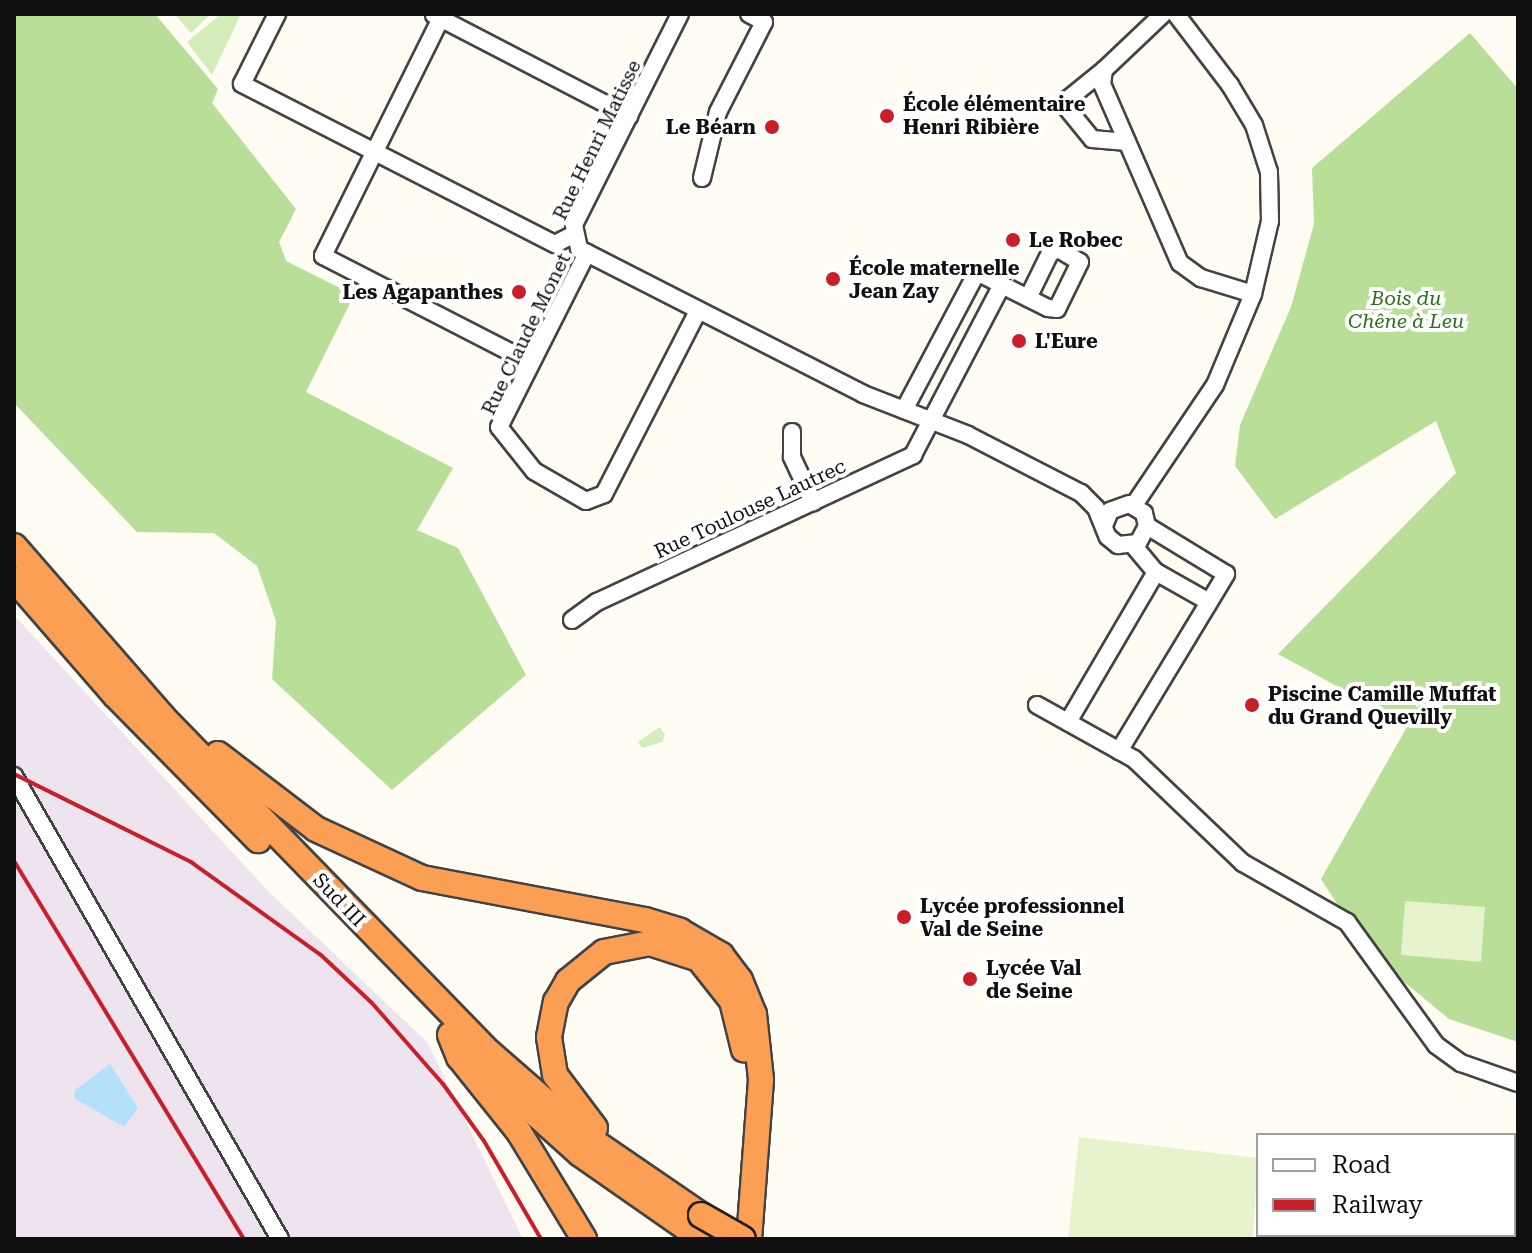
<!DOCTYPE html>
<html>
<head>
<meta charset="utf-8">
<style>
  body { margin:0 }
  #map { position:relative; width:1532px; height:1253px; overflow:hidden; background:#fffdf3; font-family:"Roboto Serif",serif }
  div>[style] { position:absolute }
  .industrial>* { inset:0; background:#ede4ef }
  .green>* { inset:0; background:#d4edba }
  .forest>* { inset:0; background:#b8de98 }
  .pitch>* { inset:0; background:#e6f3cc }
  .water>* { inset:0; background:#b5e0f9 }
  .roads { filter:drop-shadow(2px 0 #434343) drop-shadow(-2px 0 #434343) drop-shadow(0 2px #434343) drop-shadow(0 -2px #434343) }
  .minor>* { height:16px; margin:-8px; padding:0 8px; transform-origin:8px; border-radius:8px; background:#fff }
  .highway>* { height:24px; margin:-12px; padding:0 12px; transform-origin:12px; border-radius:12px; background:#fb9f55 }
  .rail>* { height:4px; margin:-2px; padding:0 2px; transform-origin:2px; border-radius:2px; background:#c91f29 }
  .bridges { filter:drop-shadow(2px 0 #212121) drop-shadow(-2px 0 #212121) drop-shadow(0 2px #212121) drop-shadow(0 -2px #212121) }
  .highway-bridge>* { height:24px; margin:-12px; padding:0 12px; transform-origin:12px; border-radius:12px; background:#fb9f55 }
  .dots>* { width:22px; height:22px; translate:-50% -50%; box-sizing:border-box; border:4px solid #fff; border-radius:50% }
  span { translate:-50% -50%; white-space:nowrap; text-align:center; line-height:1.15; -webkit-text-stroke:8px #fff; paint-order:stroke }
  .poi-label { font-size:20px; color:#101010; font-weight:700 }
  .left { translate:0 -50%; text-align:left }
  .right { translate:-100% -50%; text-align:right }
  .street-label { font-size:20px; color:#101010 }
  .park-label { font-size:20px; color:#2d6d1b; font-style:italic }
  .frame { position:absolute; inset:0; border:16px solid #101010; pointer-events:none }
  .legend { position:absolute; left:1256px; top:1133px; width:260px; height:104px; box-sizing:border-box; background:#fff; border:2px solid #9f9f9f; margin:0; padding:10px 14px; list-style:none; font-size:24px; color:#101010 }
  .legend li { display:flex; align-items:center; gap:16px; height:40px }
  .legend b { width:40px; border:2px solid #9f9f9f }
</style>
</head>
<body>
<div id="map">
  <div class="industrial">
    <i style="clip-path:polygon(14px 615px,269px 892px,427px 1042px,523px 1239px,14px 1239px)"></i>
  </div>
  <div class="green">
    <i style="clip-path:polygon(174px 14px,211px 14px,191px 33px)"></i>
    <i style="clip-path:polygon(221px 14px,241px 14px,212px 75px,187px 42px)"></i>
    <i style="clip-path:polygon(660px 727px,665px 735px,662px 742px,642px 748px,638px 742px)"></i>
  </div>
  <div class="forest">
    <i style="clip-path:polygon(14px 14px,155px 14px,218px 89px,212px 103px,296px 209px,279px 242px,286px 261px,354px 295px,306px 392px,453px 468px,417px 530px,458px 548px,526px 675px,392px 790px,272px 679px,276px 621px,257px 566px,214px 533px,137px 532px,14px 403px)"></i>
    <i style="clip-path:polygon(1470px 33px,1518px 89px,1518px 1042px,1449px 1019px,1369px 953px,1321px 879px,1408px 725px,1278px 654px,1456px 473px,1436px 421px,1275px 519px,1235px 466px,1240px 425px,1291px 307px,1314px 224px,1312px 168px)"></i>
  </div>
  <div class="pitch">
    <i style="clip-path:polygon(1405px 901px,1485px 907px,1481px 962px,1401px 955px)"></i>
    <i style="clip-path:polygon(1079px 1137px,1258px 1158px,1253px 1239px,1068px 1239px)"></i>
  </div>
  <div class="water">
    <i style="clip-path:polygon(110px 1064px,138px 1108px,124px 1127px,74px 1098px,75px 1090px)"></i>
  </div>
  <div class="roads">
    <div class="minor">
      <i style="left:277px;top:14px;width:78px;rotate:116.6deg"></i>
      <i style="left:242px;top:84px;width:352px;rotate:27.1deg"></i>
      <i style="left:555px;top:244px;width:20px;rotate:-27deg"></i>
      <i style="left:443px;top:14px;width:270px;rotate:116.4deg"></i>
      <i style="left:323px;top:256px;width:234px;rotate:27.2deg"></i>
      <i style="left:680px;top:14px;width:236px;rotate:116.7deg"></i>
      <i style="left:574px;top:225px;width:25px;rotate:78deg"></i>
      <i style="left:579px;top:249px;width:319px;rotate:27deg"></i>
      <i style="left:863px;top:394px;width:113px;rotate:21.3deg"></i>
      <i style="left:968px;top:435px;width:127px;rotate:27.2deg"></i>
      <i style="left:1081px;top:493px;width:21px;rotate:45deg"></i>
      <i style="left:1096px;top:508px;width:31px;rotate:68deg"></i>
      <i style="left:1108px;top:537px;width:13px;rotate:39deg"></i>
      <i style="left:1118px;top:545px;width:20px;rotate:-6deg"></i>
      <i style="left:1138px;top:543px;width:19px;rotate:-62deg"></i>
      <i style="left:1147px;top:526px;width:13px;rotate:-103deg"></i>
      <i style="left:1144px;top:513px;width:17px;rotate:-149deg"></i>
      <i style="left:1129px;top:504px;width:20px;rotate:160deg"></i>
      <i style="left:1110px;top:511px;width:16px;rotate:112deg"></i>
      <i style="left:1163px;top:14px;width:81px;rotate:136.5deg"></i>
      <i style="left:1104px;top:70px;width:14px;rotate:98deg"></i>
      <i style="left:1102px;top:84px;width:195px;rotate:66.5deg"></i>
      <i style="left:1180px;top:263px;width:26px;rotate:36deg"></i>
      <i style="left:1201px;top:278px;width:54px;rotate:17.1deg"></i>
      <i style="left:434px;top:15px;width:220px;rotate:27.4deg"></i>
      <i style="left:1104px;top:70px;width:46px;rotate:141.1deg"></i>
      <i style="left:1068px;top:99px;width:8px;rotate:104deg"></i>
      <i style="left:1066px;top:107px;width:41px;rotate:50.9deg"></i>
      <i style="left:1092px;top:139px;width:35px;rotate:5deg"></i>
      <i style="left:702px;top:178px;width:68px;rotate:-76.4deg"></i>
      <i style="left:718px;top:112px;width:101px;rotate:-62.9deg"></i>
      <i style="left:764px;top:22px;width:17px;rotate:-152deg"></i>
      <i style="left:587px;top:253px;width:195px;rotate:116.8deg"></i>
      <i style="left:499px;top:427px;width:56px;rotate:51.5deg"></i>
      <i style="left:534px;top:471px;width:60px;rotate:30deg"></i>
      <i style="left:586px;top:501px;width:19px;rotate:-21deg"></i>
      <i style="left:604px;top:494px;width:206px;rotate:-62.8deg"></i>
      <i style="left:904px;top:410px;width:156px;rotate:-62.1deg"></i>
      <i style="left:977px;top:272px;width:28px;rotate:27deg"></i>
      <i style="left:1002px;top:285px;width:51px;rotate:26.6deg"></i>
      <i style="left:1048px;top:308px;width:9px;rotate:6deg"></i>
      <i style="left:1057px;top:309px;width:52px;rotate:-63.9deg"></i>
      <i style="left:1080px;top:262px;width:26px;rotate:-149deg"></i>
      <i style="left:1058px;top:249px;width:9px;rotate:153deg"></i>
      <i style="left:1050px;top:253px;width:50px;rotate:116.1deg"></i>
      <i style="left:792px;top:432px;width:25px;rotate:90deg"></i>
      <i style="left:792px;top:457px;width:50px;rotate:65deg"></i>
      <i style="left:1134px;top:505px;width:145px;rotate:-56deg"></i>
      <i style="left:1215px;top:385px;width:99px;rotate:-67.3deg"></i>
      <i style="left:1253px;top:294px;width:75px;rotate:-76.9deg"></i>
      <i style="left:1270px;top:221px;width:49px;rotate:-91.2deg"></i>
      <i style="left:1269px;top:172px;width:49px;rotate:-107.7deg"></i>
      <i style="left:1254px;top:125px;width:47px;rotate:-121deg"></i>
      <i style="left:1230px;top:85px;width:89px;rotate:-127.3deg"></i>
      <i style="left:1133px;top:545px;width:35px;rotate:50deg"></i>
      <i style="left:1156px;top:572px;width:61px;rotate:29.5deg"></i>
      <i style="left:572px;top:620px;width:31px;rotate:-36deg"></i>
      <i style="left:597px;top:602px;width:349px;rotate:-24.9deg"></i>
      <i style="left:913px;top:455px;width:192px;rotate:-62.4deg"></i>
      <i style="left:1037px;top:705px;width:111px;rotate:29.1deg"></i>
      <i style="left:1134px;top:759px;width:151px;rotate:43.7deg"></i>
      <i style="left:1243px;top:863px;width:120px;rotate:29.6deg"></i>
      <i style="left:1347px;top:922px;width:152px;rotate:54.1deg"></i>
      <i style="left:1436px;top:1045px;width:31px;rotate:36deg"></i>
      <i style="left:1461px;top:1063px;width:60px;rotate:19.3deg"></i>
      <i style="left:1068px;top:722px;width:174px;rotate:-59.6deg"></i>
      <i style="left:1119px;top:751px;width:207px;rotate:-58.8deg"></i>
      <i style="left:1226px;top:574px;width:92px;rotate:-148.7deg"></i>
      <i style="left:14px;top:776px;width:534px;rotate:60.12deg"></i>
    </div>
    <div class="highway">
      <i style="left:14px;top:546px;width:227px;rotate:48.9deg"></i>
      <i style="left:163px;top:717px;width:467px;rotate:45.8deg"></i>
      <i style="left:489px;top:1052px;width:126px;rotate:41.1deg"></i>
      <i style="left:584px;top:1135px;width:142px;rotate:34.4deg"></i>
      <i style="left:14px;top:579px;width:154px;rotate:49deg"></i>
      <i style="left:115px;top:695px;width:204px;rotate:45.4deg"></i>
      <i style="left:218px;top:754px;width:123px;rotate:37.4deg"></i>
      <i style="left:316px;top:829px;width:117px;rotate:24.8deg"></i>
      <i style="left:422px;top:878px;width:227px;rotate:10.7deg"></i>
      <i style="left:645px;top:920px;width:37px;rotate:17deg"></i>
      <i style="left:680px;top:931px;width:48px;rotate:30.3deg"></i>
      <i style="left:721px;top:955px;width:31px;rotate:53deg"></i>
      <i style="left:740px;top:980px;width:37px;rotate:68deg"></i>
      <i style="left:754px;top:1014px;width:66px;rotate:83.9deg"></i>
      <i style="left:761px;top:1080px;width:159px;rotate:94.3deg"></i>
      <i style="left:450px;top:1035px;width:24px;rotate:68deg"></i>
      <i style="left:459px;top:1057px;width:96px;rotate:51.3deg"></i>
      <i style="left:519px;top:1132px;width:125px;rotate:58.7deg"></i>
      <i style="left:472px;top:1057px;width:145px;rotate:41.9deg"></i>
      <i style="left:580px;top:1154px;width:149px;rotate:34.9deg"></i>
      <i style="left:595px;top:1128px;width:66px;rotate:-127deg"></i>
      <i style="left:555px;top:1075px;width:38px;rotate:-99deg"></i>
      <i style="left:549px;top:1037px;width:36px;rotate:-79deg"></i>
      <i style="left:556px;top:1002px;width:24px;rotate:-60deg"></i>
      <i style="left:568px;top:981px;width:46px;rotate:-38.9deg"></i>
      <i style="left:604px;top:952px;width:47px;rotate:-11.1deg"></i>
      <i style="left:650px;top:943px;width:52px;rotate:18.1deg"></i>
      <i style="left:699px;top:959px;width:53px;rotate:51.8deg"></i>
      <i style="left:732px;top:1001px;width:50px;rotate:76.2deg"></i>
    </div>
  </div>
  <div class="rail">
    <i style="left:14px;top:774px;width:198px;rotate:26.4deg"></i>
    <i style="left:191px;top:862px;width:160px;rotate:35.6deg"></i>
    <i style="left:321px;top:955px;width:70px;rotate:43.3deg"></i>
    <i style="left:372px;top:1003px;width:108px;rotate:48.8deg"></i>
    <i style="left:443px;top:1084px;width:70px;rotate:54.3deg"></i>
    <i style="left:484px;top:1141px;width:113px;rotate:59.8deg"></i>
    <i style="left:14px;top:861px;width:442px;rotate:58.7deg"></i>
  </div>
  <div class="bridges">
    <div class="highway-bridge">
      <i style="left:701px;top:1215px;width:48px;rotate:29.7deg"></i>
    </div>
  </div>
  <div class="dots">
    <i style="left:887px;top:116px;background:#c91f29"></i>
    <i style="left:772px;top:127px;background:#c91f29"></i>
    <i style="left:1013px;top:240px;background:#c91f29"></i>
    <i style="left:833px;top:279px;background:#c91f29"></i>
    <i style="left:519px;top:292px;background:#c91f29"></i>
    <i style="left:1019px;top:341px;background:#c91f29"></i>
    <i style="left:1252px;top:705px;background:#c91f29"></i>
    <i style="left:904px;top:917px;background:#c91f29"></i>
    <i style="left:970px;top:979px;background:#c91f29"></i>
  </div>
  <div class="poi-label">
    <span class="left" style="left:903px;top:116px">École élémentaire<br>Henri Ribière</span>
    <span class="right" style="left:756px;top:127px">Le Béarn</span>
    <span class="left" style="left:1029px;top:240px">Le Robec</span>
    <span class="left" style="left:849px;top:280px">École maternelle<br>Jean Zay</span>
    <span class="right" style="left:503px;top:292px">Les Agapanthes</span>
    <span class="left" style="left:1035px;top:341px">L'Eure</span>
    <span class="left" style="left:1268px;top:706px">Piscine Camille Muffat<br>du Grand Quevilly</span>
    <span class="left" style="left:920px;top:918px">Lycée professionnel<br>Val de Seine</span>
    <span class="left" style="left:986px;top:980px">Lycée Val<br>de Seine</span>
  </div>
  <div class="street-label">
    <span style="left:597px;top:140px;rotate:-64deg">Rue Henri Matisse</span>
    <span style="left:526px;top:334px;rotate:-64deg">Rue Claude Monet</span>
    <span style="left:750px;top:509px;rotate:-25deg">Rue Toulouse Lautrec</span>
    <span style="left:339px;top:900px;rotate:46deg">Sud III</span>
  </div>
  <div class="park-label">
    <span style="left:1406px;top:310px">Bois du<br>Chêne à Leu</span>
  </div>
  <div class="frame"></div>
  <ul class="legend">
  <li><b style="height:10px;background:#fff"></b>Road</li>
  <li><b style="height:10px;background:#c91f29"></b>Railway</li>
  </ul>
</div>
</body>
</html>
